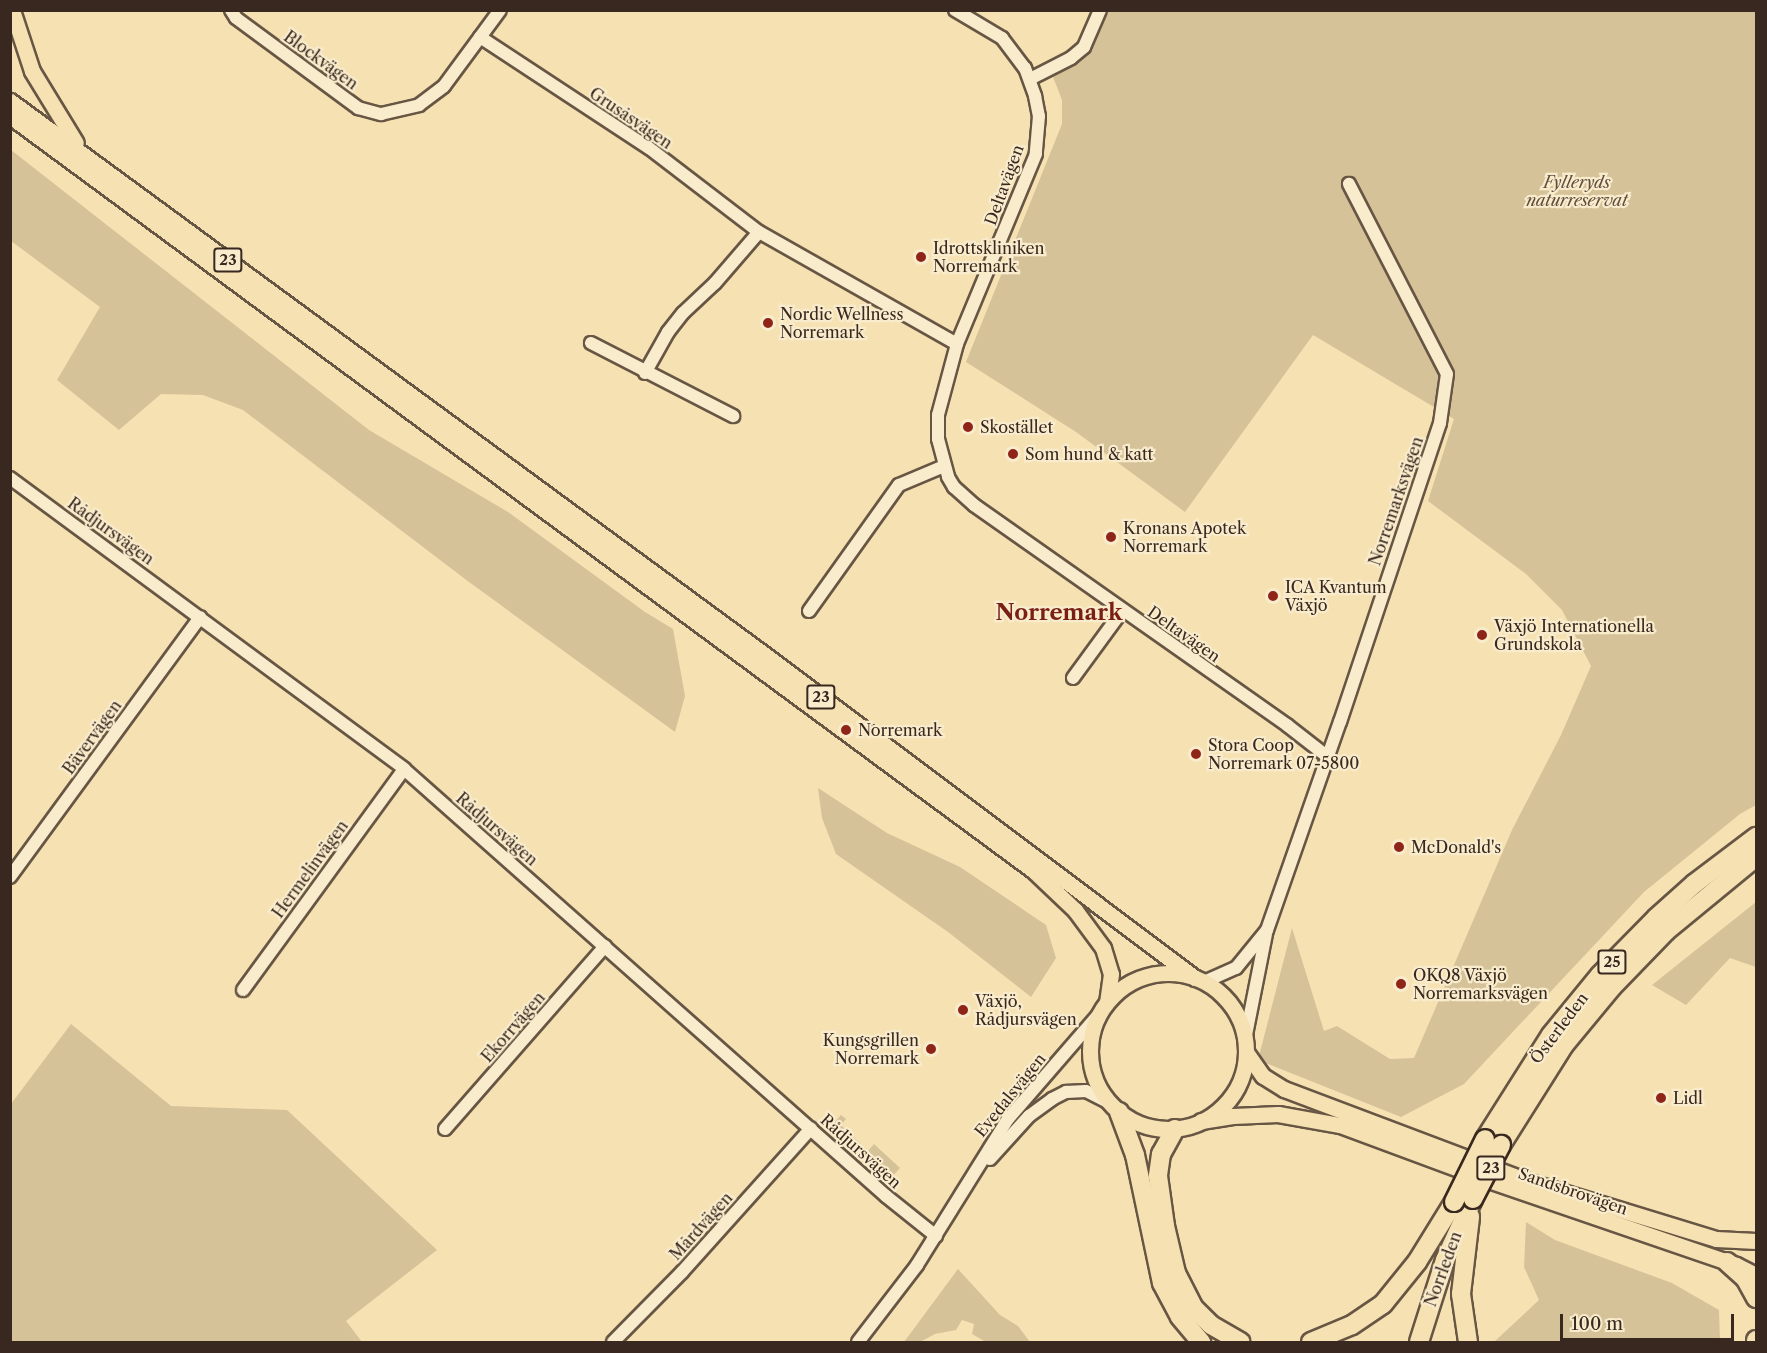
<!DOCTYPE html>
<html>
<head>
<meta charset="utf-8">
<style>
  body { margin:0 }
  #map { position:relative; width:1767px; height:1353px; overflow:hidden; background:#f6e1b2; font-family:"Libre Caslon Text",serif }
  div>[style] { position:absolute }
  .green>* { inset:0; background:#d6c299 }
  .roads { filter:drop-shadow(2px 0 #685644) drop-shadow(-2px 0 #685644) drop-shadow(0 2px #685644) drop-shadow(0 -2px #685644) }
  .minor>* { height:12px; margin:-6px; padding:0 6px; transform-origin:6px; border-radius:6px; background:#f9eccd }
  .major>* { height:15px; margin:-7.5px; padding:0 7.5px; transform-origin:7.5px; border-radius:7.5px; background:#f6e1b2 }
  .major>.ring { margin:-7.5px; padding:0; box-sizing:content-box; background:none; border:15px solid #f6e1b2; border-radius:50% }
  .highway>* { height:18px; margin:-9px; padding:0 9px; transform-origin:9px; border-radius:9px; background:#f6e1b2 }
  .bridges { filter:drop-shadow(2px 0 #39281f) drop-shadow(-2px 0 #39281f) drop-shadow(0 2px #39281f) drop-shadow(0 -2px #39281f) }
  .highway-bridge>* { height:18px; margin:-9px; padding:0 9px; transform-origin:9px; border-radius:9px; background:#f6e1b2 }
  .dots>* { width:16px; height:16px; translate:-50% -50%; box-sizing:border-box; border:3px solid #f9eccd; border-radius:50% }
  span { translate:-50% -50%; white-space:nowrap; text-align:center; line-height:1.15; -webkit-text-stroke:4.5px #f9eccd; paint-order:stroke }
  .shield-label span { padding:2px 4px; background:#f9eccd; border:2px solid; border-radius:4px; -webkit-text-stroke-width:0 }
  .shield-label { font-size:15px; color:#39281f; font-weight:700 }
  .street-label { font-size:16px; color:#39281f }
  .park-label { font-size:16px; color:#604e3e; font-style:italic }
  .poi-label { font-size:16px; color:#39281f }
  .left { translate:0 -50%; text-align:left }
  .right { translate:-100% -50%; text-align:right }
  .district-label { font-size:22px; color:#7a1f14; font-weight:700 }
  .frame { position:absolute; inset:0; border:12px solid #39281f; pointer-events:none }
  .scale { position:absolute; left:1560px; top:1314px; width:174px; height:27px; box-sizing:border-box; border:3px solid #39281f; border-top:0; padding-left:8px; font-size:18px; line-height:21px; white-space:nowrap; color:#39281f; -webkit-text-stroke:4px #f9eccd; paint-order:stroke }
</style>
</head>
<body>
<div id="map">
  <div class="green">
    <i style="clip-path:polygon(1106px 11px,1756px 11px,1756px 805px,1740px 814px,1644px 892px,1464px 1084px,1401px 1117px,1258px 1060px,1292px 928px,1324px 1031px,1337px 1026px,1390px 1059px,1414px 1058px,1512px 830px,1561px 735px,1591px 666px,1562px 610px,1526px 574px,1428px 501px,1454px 419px,1313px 335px,1185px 512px,1076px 432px,966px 362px,1062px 124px,1062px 100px,1053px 77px,1081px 59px)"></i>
    <i style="clip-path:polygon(11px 150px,369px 430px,508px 512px,645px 612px,673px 629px,685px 696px,675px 732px,469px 582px,243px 410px,203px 395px,161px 394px,119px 430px,57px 380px,100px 307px,11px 241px)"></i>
    <i style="clip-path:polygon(818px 788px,887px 833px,960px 867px,1046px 925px,1056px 958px,1031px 997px,948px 932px,836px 854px,822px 818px)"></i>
    <i style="clip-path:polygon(1756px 902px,1756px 967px,1730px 958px,1686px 1005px,1652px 985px)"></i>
    <i style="clip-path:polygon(71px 1024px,171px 1106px,287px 1110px,437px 1250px,346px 1321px,362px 1342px,11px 1342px,11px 1104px)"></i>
    <i style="clip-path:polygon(841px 1115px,846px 1119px,841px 1125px,868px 1151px,874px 1144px,900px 1168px,889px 1180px,830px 1127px)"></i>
    <i style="clip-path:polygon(1526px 1222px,1555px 1240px,1672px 1283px,1719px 1310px,1720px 1342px,1494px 1342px,1539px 1300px,1524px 1267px)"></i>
    <i style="clip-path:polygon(958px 1269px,1000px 1315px,1018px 1326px,1030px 1342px,986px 1342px,972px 1334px,974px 1324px,962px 1320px,956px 1330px,935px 1334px,920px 1342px,904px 1342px)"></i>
  </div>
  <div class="roads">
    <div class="minor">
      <i style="left:231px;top:10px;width:9px;rotate:58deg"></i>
      <i style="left:236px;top:18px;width:152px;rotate:36.4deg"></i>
      <i style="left:358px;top:108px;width:24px;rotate:15deg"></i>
      <i style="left:381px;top:114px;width:39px;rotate:-13deg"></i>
      <i style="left:419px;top:105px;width:31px;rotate:-37deg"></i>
      <i style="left:444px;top:86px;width:94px;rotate:-53.6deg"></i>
      <i style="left:955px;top:10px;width:55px;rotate:30.8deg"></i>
      <i style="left:1002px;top:38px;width:38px;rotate:53deg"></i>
      <i style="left:1025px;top:68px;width:30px;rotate:70deg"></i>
      <i style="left:1035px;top:96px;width:20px;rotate:79deg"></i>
      <i style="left:1039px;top:116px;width:38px;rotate:95deg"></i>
      <i style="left:1036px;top:154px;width:206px;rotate:112.6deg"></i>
      <i style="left:957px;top:344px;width:73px;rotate:105deg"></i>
      <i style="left:938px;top:415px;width:24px;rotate:90deg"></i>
      <i style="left:938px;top:439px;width:39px;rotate:75deg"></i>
      <i style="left:948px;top:477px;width:12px;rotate:59deg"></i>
      <i style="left:954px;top:487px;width:27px;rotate:42deg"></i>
      <i style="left:974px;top:505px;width:384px;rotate:35.1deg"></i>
      <i style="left:1288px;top:726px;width:51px;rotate:37.8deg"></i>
      <i style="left:480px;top:37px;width:202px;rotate:33.3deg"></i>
      <i style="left:649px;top:148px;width:138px;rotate:37.4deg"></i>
      <i style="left:759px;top:232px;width:227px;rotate:29.5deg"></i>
      <i style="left:1030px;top:79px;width:46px;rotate:-27.1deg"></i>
      <i style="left:1071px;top:58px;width:17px;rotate:-40deg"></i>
      <i style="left:1084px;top:47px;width:40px;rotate:-66.6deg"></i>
      <i style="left:591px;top:343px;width:160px;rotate:27.2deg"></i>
      <i style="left:645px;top:373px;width:47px;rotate:-60.7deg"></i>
      <i style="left:668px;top:332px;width:24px;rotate:-52deg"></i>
      <i style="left:683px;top:313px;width:44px;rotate:-43.2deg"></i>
      <i style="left:715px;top:283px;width:67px;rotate:-49.2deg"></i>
      <i style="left:10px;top:478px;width:490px;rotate:36.4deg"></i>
      <i style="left:404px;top:769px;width:644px;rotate:41.54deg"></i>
      <i style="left:886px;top:1196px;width:64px;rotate:38.7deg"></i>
      <i style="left:809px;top:611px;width:155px;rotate:-54.5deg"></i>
      <i style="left:899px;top:485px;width:49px;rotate:-22.9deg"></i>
      <i style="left:1073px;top:678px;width:83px;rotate:-53.8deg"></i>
      <i style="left:10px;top:877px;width:322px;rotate:-53.8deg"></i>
      <i style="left:1204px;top:982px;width:35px;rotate:-24deg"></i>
      <i style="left:1236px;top:968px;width:49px;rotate:-50.8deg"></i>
      <i style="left:1267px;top:930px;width:220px;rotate:-70.7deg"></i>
      <i style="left:1340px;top:722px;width:315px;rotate:-71.5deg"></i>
      <i style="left:1440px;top:423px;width:49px;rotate:-81.9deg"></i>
      <i style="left:1447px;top:374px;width:214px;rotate:-117.3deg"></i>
      <i style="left:243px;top:990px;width:273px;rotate:-53.9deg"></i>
      <i style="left:1245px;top:1040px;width:108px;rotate:-78.8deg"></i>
      <i style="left:445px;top:1129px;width:243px;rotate:-48.8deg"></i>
      <i style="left:990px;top:1159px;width:58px;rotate:-47.8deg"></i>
      <i style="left:1029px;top:1116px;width:29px;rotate:-36deg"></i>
      <i style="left:1052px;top:1099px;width:16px;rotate:-27deg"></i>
      <i style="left:1066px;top:1092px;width:20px;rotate:-3deg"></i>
      <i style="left:1086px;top:1091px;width:27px;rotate:27deg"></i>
      <i style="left:613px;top:1342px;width:98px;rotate:-45.4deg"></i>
      <i style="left:682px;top:1272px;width:193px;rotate:-48.1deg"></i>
      <i style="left:858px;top:1342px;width:97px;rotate:-52.5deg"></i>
      <i style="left:917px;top:1265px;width:172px;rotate:-58.1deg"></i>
      <i style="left:1008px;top:1119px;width:139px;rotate:-49.1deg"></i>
    </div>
    <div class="major">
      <i style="left:12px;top:10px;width:64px;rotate:71.8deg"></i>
      <i style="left:32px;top:71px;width:84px;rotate:58.6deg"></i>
      <i style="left:10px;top:101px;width:936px;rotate:36.27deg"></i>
      <i style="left:765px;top:655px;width:538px;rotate:36.91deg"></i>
      <i style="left:10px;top:116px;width:1272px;rotate:36.4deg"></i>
      <i style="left:1034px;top:871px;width:57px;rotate:43.6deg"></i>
      <i style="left:1075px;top:910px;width:47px;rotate:53.6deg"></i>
      <i style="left:1103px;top:948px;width:27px;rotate:73deg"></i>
      <i style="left:1111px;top:974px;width:28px;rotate:98deg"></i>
      <i class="ring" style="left:1090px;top:973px;width:141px;height:141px"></i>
      <i style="left:1246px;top:1052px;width:29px;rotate:55deg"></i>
      <i style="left:1263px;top:1076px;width:25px;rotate:32deg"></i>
      <i style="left:1284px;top:1089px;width:266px;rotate:20.7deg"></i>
      <i style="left:1533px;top:1183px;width:191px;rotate:17deg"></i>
      <i style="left:1716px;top:1239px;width:40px;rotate:2.9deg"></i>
      <i style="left:1201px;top:1121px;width:32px;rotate:-9deg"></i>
      <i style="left:1233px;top:1116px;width:45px;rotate:-2.5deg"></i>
      <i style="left:1278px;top:1114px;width:63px;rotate:10.1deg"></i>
      <i style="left:1340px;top:1125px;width:161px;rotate:20.3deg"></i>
      <i style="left:1491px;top:1181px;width:259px;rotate:18.9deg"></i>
      <i style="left:1736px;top:1265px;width:22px;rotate:27deg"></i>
    </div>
    <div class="highway">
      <i style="left:1119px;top:1112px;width:46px;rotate:69.6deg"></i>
      <i style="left:1135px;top:1155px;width:131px;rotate:78.1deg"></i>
      <i style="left:1162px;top:1283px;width:38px;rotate:62deg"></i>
      <i style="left:1180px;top:1317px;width:33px;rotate:50deg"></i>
      <i style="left:1175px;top:1129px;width:29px;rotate:119deg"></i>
      <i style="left:1161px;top:1154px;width:22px;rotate:98deg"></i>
      <i style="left:1158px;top:1176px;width:50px;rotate:82deg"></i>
      <i style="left:1165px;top:1226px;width:48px;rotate:76.8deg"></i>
      <i style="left:1176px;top:1273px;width:39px;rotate:63deg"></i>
      <i style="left:1194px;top:1308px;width:24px;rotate:45deg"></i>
      <i style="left:1211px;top:1325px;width:34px;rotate:30deg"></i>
      <i style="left:1485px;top:1139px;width:123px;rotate:-57.6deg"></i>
      <i style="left:1551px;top:1035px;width:77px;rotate:-50.8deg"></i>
      <i style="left:1600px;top:975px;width:80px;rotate:-45.5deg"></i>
      <i style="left:1656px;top:918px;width:51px;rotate:-41.8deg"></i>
      <i style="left:1694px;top:884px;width:78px;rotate:-37.2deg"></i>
      <i style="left:1501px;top:1145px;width:118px;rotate:-57.8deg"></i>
      <i style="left:1564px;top:1045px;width:75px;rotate:-50.4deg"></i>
      <i style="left:1612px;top:987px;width:78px;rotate:-46deg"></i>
      <i style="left:1666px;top:931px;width:117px;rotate:-39.4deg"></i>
      <i style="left:1727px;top:1262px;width:24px;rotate:42deg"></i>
      <i style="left:1745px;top:1278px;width:23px;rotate:61deg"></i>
      <i style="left:1311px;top:1342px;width:44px;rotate:-22.5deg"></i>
      <i style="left:1352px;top:1325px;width:37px;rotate:-34deg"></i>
      <i style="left:1383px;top:1304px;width:54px;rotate:-51deg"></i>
      <i style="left:1417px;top:1262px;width:70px;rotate:-58.3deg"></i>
      <i style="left:1419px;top:1342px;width:86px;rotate:-72.4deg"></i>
      <i style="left:1445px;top:1260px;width:67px;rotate:-65.3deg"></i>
      <i style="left:1468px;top:1342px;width:49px;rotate:-98.3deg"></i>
      <i style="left:1461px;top:1294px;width:78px;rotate:-83.3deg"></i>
      <i style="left:1756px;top:1342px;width:2px;rotate:-90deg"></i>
    </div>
  </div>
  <div class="bridges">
    <div class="highway-bridge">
      <i style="left:1473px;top:1199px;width:61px;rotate:-62.6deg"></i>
      <i style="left:1454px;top:1202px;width:70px;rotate:-63.8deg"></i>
    </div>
  </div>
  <div class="dots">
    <i style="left:921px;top:257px;background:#8f2418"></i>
    <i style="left:768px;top:323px;background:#8f2418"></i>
    <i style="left:968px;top:427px;background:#8f2418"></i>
    <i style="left:1013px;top:454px;background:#8f2418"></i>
    <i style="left:1111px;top:537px;background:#8f2418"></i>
    <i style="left:1273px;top:596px;background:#8f2418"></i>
    <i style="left:1482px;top:635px;background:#8f2418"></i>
    <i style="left:846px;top:730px;background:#8f2418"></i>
    <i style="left:1196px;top:754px;background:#8f2418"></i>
    <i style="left:1399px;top:847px;background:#8f2418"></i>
    <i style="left:1401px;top:984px;background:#8f2418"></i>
    <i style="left:963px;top:1010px;background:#8f2418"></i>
    <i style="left:931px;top:1049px;background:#8f2418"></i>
    <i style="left:1661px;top:1098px;background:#8f2418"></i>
  </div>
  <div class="shield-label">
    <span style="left:228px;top:260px">23</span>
    <span style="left:821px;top:697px">23</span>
    <span style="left:1612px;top:962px">25</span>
    <span style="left:1491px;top:1168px">23</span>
  </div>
  <div class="street-label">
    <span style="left:321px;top:60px;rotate:36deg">Blockvägen</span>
    <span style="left:631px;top:118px;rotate:34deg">Grusåsvägen</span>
    <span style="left:1004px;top:185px;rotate:-70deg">Deltavägen</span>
    <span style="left:1396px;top:501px;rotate:-71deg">Norremarksvägen</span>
    <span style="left:111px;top:531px;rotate:36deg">Rådjursvägen</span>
    <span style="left:1184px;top:634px;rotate:35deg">Deltavägen</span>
    <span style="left:92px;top:737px;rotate:-54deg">Bävervägen</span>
    <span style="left:497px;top:829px;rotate:41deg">Rådjursvägen</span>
    <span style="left:310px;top:869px;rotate:-54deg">Hermelinvägen</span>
    <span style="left:513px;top:1027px;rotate:-49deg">Ekorrvägen</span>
    <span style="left:1559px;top:1028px;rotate:-53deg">Österleden</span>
    <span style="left:1010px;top:1095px;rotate:-51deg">Evedalsvägen</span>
    <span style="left:861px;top:1151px;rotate:42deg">Rådjursvägen</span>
    <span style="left:1573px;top:1191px;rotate:19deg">Sandsbrovägen</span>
    <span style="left:701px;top:1226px;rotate:-48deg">Mårdvägen</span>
    <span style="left:1443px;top:1269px;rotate:-70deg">Norrleden</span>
  </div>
  <div class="park-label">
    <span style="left:1577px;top:191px">Fylleryds<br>naturreservat</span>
  </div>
  <div class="poi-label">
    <span class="left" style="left:933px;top:257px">Idrottskliniken<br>Norremark</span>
    <span class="left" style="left:780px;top:323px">Nordic Wellness<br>Norremark</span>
    <span class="left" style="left:980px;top:427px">Skostället</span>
    <span class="left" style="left:1025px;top:454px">Som hund &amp; katt</span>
    <span class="left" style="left:1123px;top:537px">Kronans Apotek<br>Norremark</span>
    <span class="left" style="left:1285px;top:596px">ICA Kvantum<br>Växjö</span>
    <span class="left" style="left:1494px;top:635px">Växjö Internationella<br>Grundskola</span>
    <span class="left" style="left:858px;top:730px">Norremark</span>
    <span class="left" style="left:1208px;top:754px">Stora Coop<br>Norremark 07-5800</span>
    <span class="left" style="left:1411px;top:847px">McDonald's</span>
    <span class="left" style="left:1413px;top:984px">OKQ8 Växjö<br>Norremarksvägen</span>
    <span class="left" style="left:975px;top:1010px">Växjö,<br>Rådjursvägen</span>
    <span class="right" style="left:919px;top:1049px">Kungsgrillen<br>Norremark</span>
    <span class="left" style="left:1673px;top:1098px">Lidl</span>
  </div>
  <div class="district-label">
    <span style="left:1059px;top:613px">Norremark</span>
  </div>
  <div class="frame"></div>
  <div class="scale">100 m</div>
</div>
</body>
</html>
